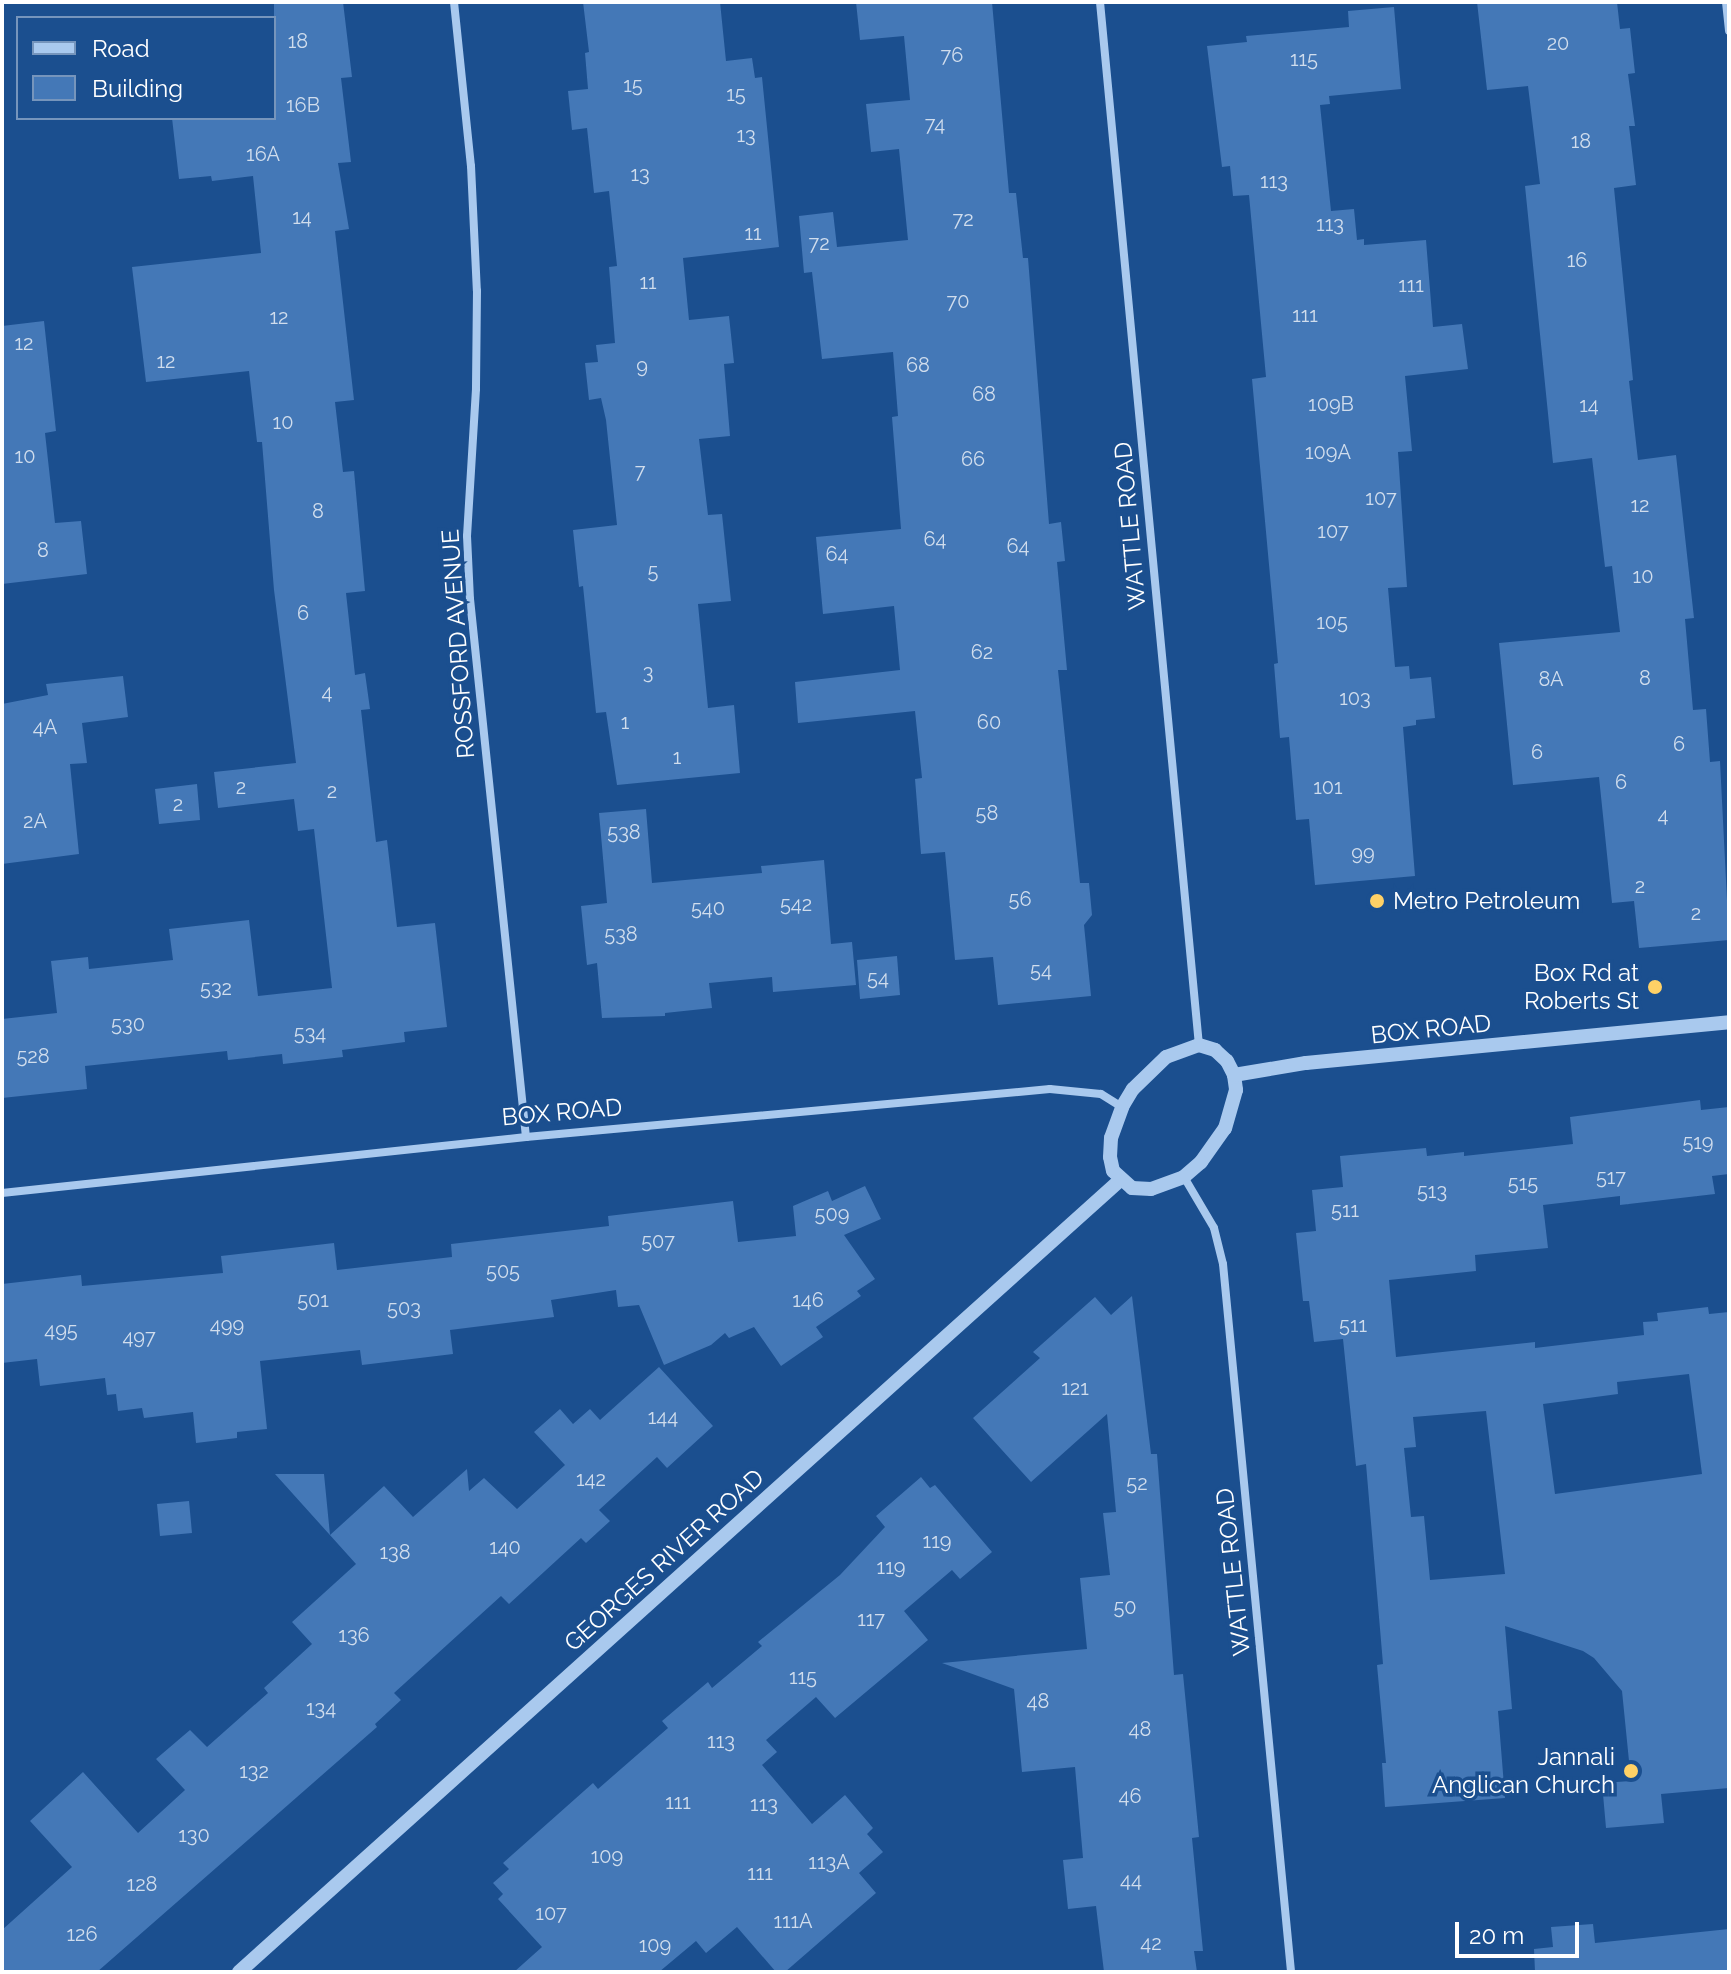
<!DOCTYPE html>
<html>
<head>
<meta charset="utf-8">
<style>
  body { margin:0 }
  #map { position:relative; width:1731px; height:1974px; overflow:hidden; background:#1b4f8f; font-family:Raleway,sans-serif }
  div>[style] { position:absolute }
  .building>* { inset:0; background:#4478b7 }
  .minor>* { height:8px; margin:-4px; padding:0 4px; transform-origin:4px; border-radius:4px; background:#a9c9ee }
  .tertiary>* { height:14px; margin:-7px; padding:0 7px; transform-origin:7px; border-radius:7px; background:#a9c9ee }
  .dots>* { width:22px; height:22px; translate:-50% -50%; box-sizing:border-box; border:4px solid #1b4f8f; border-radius:50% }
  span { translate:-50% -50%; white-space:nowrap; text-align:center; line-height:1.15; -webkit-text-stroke:7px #1b4f8f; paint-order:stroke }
  .number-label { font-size:20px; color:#d0dded }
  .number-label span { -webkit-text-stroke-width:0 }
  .street-label { font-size:24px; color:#fff }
  .poi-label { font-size:24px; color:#fff }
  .left { translate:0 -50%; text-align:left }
  .right { translate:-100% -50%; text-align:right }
  .frame { position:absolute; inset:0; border:4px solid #fff; pointer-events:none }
  .legend { position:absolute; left:16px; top:16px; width:260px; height:104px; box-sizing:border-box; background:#1b4f8f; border:2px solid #7695bc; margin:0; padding:10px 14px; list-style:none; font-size:24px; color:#fff }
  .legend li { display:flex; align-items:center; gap:16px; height:40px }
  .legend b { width:40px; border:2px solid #7695bc }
  .scale { position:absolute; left:1455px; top:1922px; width:124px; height:36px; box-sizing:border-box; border:4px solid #fff; border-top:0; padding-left:10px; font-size:24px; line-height:28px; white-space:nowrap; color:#fff; -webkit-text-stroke:6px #1b4f8f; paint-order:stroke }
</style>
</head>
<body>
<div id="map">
  <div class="building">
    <i style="clip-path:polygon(274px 2px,343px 2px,352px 77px,341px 78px,351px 162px,338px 163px,349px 229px,335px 231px,354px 400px,335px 402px,343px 472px,354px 471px,365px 591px,346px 593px,355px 675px,365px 673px,370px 709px,361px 710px,376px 842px,387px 840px,397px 927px,435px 923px,447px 1027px,404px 1032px,405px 1042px,342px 1050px,343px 1057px,283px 1064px,282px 1054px,228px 1060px,227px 1051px,85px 1066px,87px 1089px,2px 1098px,2px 1019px,57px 1013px,51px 961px,88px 957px,89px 969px,173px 960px,169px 929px,249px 920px,258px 996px,332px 988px,314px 829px,298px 831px,294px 799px,218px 808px,214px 772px,296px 763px,274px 590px,262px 442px,257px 442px,249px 371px,146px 382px,132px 267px,261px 253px,253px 176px,212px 181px,211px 176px,179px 179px,172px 118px,274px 118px)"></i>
    <i style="clip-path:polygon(583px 2px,720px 2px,726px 61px,752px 58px,755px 78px,762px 77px,779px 247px,683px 258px,689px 320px,729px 316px,734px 363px,724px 364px,730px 436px,699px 439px,708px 515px,722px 514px,731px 601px,698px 604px,708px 708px,734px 705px,740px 773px,617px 785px,606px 712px,596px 713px,583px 586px,579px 587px,573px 530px,617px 525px,606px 420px,601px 398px,589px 400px,585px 363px,598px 362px,596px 345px,615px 343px,609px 267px,617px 266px,609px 191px,594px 193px,587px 128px,572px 130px,568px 91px,588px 89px,585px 53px,589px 52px)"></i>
    <i style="clip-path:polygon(856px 2px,992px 2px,1009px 193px,1016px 193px,1023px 258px,1028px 258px,1049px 524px,1061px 522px,1065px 561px,1057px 562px,1067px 670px,1058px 670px,1080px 883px,1089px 883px,1092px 915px,1084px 925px,1091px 996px,998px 1005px,993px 957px,955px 960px,945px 852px,921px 854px,915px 779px,922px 778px,915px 711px,798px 723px,795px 682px,900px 670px,894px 606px,823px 614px,816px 537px,901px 529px,892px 417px,898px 416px,893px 352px,822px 359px,812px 272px,804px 273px,799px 216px,833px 212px,837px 247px,908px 240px,899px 149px,871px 152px,866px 104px,910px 100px,904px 36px,860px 40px)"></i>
    <i style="clip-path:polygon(1477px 2px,1617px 2px,1620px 29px,1630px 28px,1635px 73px,1628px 74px,1635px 126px,1629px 126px,1636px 185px,1614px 188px,1633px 380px,1629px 381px,1638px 460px,1676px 455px,1694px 618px,1685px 619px,1693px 710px,1706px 709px,1710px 762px,1720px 761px,1729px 940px,1639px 948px,1634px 901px,1612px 903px,1599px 777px,1513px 785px,1499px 643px,1620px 632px,1612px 566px,1605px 567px,1592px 458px,1553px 463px,1525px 186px,1540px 184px,1528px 86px,1487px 90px)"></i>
    <i style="clip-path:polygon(1394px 7px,1401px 89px,1329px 96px,1330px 104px,1320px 105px,1331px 211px,1354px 209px,1357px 240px,1364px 239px,1364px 245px,1426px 240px,1433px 327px,1462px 324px,1468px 369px,1405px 376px,1412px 451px,1398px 452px,1407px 587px,1388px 588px,1395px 667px,1409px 666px,1410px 679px,1431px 677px,1435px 718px,1416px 720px,1416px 725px,1403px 727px,1415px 876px,1315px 885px,1309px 819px,1296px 820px,1289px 737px,1280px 738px,1274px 664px,1278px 663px,1252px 379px,1266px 377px,1249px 195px,1233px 196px,1230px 166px,1222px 167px,1207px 46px,1247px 42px,1246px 36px,1349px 27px,1348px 11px)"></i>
    <i style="clip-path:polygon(44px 321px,56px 431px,45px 433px,55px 523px,81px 521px,87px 574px,2px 584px,2px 326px)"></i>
    <i style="clip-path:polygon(123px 676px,128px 717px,82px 723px,87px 763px,70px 764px,79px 854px,2px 864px,2px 704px,48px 695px,46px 684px)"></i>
    <i style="clip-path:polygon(197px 784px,200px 820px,159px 824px,155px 789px)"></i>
    <i style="clip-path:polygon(646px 809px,652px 883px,762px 873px,761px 866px,824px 860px,831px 944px,852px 942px,856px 985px,773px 992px,772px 977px,709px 983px,712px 1008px,665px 1013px,665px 1016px,602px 1018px,597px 963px,587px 965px,581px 906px,607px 903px,599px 813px)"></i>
    <i style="clip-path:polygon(897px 956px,900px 995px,860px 999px,857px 960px)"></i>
    <i style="clip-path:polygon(evenodd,1700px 1100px,1701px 1110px,1729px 1107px,1729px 1174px,1712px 1176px,1715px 1194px,1620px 1205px,1620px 1196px,1543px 1205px,1548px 1248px,1475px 1255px,1476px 1271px,1389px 1280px,1396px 1357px,1535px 1342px,1535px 1348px,1644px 1335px,1643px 1322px,1658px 1321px,1657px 1313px,1708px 1307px,1709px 1314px,1729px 1312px,1729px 1788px,1661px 1794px,1664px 1823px,1606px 1828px,1602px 1783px,1631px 1781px,1622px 1691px,1594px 1658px,1583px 1651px,1505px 1626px,1512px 1709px,1498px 1711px,1505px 1798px,1385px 1807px,1382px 1763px,1386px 1763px,1377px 1665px,1383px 1664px,1366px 1464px,1356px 1466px,1343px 1339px,1314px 1342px,1309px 1301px,1303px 1301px,1296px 1233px,1316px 1231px,1312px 1190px,1343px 1187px,1340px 1156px,1426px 1148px,1427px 1156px,1464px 1152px,1464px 1156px,1573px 1144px,1570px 1117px,1700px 1100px,1689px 1374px,1702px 1474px,1555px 1494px,1543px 1404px,1618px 1394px,1617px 1382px,1689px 1374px,1700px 1100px,1486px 1411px,1505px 1574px,1430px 1580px,1424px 1516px,1411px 1517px,1404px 1448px,1416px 1447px,1413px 1417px,1486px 1411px)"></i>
    <i style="clip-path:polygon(865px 1186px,881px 1219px,844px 1235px,875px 1279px,857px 1291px,861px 1296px,816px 1327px,823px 1337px,781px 1366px,754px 1327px,729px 1338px,725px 1333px,711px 1345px,664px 1365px,639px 1305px,618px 1307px,616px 1290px,551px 1300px,554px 1317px,450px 1330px,453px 1354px,362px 1365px,360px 1350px,260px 1361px,267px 1429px,237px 1432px,237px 1438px,196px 1443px,193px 1412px,144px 1418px,142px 1408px,118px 1411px,116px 1394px,107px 1395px,105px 1378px,40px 1386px,37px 1359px,2px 1363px,2px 1284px,81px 1275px,82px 1286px,223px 1273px,221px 1256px,334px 1243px,337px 1270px,452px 1257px,451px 1244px,609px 1226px,608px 1216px,733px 1201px,738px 1242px,796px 1236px,793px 1206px,828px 1191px,832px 1201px)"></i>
    <i style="clip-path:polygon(1132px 1296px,1151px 1454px,1157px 1454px,1174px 1675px,1183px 1674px,1199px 1837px,1192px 1838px,1203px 1951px,1194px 1951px,1197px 1972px,1104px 1972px,1096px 1906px,1068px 1909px,1063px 1860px,1083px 1858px,1075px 1767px,1022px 1772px,1014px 1689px,942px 1663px,1087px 1649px,1080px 1578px,1110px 1575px,1103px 1513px,1116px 1512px,1107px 1414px,1031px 1482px,973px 1418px,1040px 1358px,1033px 1352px,1095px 1297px,1111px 1315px)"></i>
    <i style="clip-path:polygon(659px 1367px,713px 1426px,667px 1468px,657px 1457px,599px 1510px,610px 1521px,586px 1543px,581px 1538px,509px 1604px,501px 1596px,394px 1693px,401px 1700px,375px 1724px,377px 1727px,97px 1972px,2px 1972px,2px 1930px,72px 1867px,30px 1821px,83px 1772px,138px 1833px,185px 1790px,156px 1759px,190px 1730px,207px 1747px,268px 1693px,264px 1688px,312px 1644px,292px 1622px,356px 1564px,275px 1474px,324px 1474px,330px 1535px,384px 1486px,413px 1517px,467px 1469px,469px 1491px,484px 1478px,517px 1509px,565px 1465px,534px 1432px,560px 1409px,573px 1424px,590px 1409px,600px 1420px)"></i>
    <i style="clip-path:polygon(921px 1477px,930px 1488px,935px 1485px,992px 1552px,960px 1579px,952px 1570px,904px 1611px,928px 1640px,835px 1718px,816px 1697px,766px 1740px,777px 1752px,762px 1765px,812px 1824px,845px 1795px,873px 1828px,867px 1834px,883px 1852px,859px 1873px,876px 1893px,785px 1972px,776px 1972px,737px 1927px,706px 1953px,696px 1941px,659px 1972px,514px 1972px,542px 1947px,498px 1899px,503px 1894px,493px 1883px,509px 1869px,503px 1863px,593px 1783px,598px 1789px,668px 1728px,662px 1721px,708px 1682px,712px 1688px,762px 1646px,758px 1642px,840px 1575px,885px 1527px,876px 1516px)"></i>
    <i style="clip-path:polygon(189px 1501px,192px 1533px,160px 1536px,157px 1504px)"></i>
    <i style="clip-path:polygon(1593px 1924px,1595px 1943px,1729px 1929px,1729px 1972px,1535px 1972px,1534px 1949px,1553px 1947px,1551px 1927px)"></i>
  </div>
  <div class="minor">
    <i style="left:454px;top:2px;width:165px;rotate:84.1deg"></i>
    <i style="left:471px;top:166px;width:125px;rotate:87.3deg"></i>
    <i style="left:477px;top:291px;width:98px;rotate:90.6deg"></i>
    <i style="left:476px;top:389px;width:147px;rotate:93.5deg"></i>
    <i style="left:467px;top:536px;width:63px;rotate:87.3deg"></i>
    <i style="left:470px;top:599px;width:541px;rotate:84.06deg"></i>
    <i style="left:1100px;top:2px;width:1048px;rotate:84.58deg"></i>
    <i style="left:1726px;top:2px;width:29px;rotate:84deg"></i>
    <i style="left:1184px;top:1177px;width:59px;rotate:59.5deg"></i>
    <i style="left:1214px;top:1228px;width:37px;rotate:76deg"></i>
    <i style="left:1223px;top:1264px;width:711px;rotate:84.51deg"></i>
    <i style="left:2px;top:1193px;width:527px;rotate:-6.1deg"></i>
    <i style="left:526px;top:1137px;width:526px;rotate:-5.23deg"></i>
    <i style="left:1050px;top:1089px;width:51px;rotate:5.6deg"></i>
    <i style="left:1101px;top:1094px;width:25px;rotate:32deg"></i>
  </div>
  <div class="tertiary">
    <i style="left:1199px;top:1045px;width:17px;rotate:17deg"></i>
    <i style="left:1215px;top:1050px;width:16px;rotate:43deg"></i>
    <i style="left:1227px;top:1061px;width:16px;rotate:63deg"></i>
    <i style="left:1234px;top:1075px;width:15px;rotate:82deg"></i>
    <i style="left:1236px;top:1090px;width:40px;rotate:106deg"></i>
    <i style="left:1225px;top:1128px;width:42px;rotate:125.2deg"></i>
    <i style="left:1201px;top:1162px;width:23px;rotate:139deg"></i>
    <i style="left:1184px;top:1177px;width:35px;rotate:160deg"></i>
    <i style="left:1151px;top:1189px;width:19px;rotate:-177deg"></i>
    <i style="left:1132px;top:1188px;width:25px;rotate:-138deg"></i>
    <i style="left:1113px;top:1171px;width:14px;rotate:-102deg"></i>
    <i style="left:1110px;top:1157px;width:19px;rotate:-87deg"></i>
    <i style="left:1111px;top:1138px;width:33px;rotate:-70deg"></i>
    <i style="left:1122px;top:1107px;width:21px;rotate:-59deg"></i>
    <i style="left:1133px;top:1089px;width:46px;rotate:-44.1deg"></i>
    <i style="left:1166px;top:1057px;width:35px;rotate:-20deg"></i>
    <i style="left:1234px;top:1075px;width:73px;rotate:-9.5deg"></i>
    <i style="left:1306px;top:1063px;width:425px;rotate:-5.5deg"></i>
    <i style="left:239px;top:1972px;width:1183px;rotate:-41.95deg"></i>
  </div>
  <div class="dots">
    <i style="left:1377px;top:901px;background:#ffd166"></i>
    <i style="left:1655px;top:987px;background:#ffd166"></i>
    <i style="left:1631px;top:1771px;background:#ffd166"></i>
  </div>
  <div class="number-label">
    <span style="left:298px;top:41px">18</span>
    <span style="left:1558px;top:43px">20</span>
    <span style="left:952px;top:55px">76</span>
    <span style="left:1304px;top:59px">115</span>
    <span style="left:633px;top:85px">15</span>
    <span style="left:736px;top:94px">15</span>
    <span style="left:303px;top:105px">16B</span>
    <span style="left:935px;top:124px">74</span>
    <span style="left:746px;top:135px">13</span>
    <span style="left:1581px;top:141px">18</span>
    <span style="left:263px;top:154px">16A</span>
    <span style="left:640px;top:174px">13</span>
    <span style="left:1274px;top:181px">113</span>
    <span style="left:302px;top:217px">14</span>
    <span style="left:963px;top:219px">72</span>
    <span style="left:1330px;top:224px">113</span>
    <span style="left:753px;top:233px">11</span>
    <span style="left:819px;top:243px">72</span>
    <span style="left:1577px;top:260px">16</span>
    <span style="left:648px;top:282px">11</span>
    <span style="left:1411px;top:285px">111</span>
    <span style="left:958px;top:301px">70</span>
    <span style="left:1305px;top:315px">111</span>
    <span style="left:279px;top:317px">12</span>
    <span style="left:24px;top:343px">12</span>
    <span style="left:166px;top:361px">12</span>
    <span style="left:918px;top:365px">68</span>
    <span style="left:642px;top:366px">9</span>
    <span style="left:984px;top:394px">68</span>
    <span style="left:1331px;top:404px">109B</span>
    <span style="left:1589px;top:405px">14</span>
    <span style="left:283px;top:422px">10</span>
    <span style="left:1328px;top:452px">109A</span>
    <span style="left:25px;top:456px">10</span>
    <span style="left:973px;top:459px">66</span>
    <span style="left:640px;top:471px">7</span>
    <span style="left:1381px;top:498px">107</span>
    <span style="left:1640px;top:505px">12</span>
    <span style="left:318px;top:511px">8</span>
    <span style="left:1333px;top:531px">107</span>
    <span style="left:935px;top:539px">64</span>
    <span style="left:1018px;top:546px">64</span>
    <span style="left:43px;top:550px">8</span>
    <span style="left:837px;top:554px">64</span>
    <span style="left:653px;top:571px">5</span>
    <span style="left:1643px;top:576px">10</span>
    <span style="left:303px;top:613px">6</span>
    <span style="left:1332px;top:622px">105</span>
    <span style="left:982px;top:652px">62</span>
    <span style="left:648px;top:672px">3</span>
    <span style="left:1645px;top:678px">8</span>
    <span style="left:1551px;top:679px">8A</span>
    <span style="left:327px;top:692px">4</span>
    <span style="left:1355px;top:698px">103</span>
    <span style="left:625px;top:722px">1</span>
    <span style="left:989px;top:722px">60</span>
    <span style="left:45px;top:727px">4A</span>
    <span style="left:1679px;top:744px">6</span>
    <span style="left:1537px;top:752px">6</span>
    <span style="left:677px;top:757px">1</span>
    <span style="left:1621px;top:782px">6</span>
    <span style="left:241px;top:787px">2</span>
    <span style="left:1328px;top:787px">101</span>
    <span style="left:332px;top:791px">2</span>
    <span style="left:178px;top:804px">2</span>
    <span style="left:987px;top:813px">58</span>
    <span style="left:1663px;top:815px">4</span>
    <span style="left:35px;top:821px">2A</span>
    <span style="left:624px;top:832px">538</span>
    <span style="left:1363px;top:853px">99</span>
    <span style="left:1640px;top:886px">2</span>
    <span style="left:1020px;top:899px">56</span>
    <span style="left:796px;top:904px">542</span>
    <span style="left:708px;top:908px">540</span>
    <span style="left:1696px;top:913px">2</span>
    <span style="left:621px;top:934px">538</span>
    <span style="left:1041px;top:970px">54</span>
    <span style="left:878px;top:978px">54</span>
    <span style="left:216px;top:988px">532</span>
    <span style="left:128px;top:1024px">530</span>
    <span style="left:310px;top:1033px">534</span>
    <span style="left:33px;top:1056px">528</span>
    <span style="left:1698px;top:1142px">519</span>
    <span style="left:1611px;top:1177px">517</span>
    <span style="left:1523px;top:1183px">515</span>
    <span style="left:1432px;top:1191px">513</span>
    <span style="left:1345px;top:1210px">511</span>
    <span style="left:832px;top:1214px">509</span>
    <span style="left:658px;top:1241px">507</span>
    <span style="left:503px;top:1271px">505</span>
    <span style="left:313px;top:1300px">501</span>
    <span style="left:808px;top:1300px">146</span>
    <span style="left:404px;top:1308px">503</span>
    <span style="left:227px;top:1325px">499</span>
    <span style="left:1353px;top:1325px">511</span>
    <span style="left:61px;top:1330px">495</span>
    <span style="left:139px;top:1337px">497</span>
    <span style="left:1075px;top:1388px">121</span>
    <span style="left:663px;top:1417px">144</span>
    <span style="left:591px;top:1479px">142</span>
    <span style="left:1137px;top:1483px">52</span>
    <span style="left:937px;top:1541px">119</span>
    <span style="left:505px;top:1547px">140</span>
    <span style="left:395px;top:1552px">138</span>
    <span style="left:891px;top:1567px">119</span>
    <span style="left:1125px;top:1607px">50</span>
    <span style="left:871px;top:1619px">117</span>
    <span style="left:354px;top:1635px">136</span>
    <span style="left:803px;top:1677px">115</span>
    <span style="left:1038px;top:1701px">48</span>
    <span style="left:321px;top:1708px">134</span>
    <span style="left:1140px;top:1729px">48</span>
    <span style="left:721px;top:1741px">113</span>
    <span style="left:254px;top:1771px">132</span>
    <span style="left:1130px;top:1796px">46</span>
    <span style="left:678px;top:1802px">111</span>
    <span style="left:764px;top:1804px">113</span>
    <span style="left:194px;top:1835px">130</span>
    <span style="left:607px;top:1856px">109</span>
    <span style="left:829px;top:1862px">113A</span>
    <span style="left:760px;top:1873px">111</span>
    <span style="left:1131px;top:1880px">44</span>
    <span style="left:142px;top:1884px">128</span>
    <span style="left:551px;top:1913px">107</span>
    <span style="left:793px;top:1921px">111A</span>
    <span style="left:82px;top:1934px">126</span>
    <span style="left:1151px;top:1943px">42</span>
    <span style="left:655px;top:1945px">109</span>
  </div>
  <div class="street-label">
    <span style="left:1130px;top:526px;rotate:-95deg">WATTLE ROAD</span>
    <span style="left:458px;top:644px;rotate:-94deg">ROSSFORD AVENUE</span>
    <span style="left:1431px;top:1029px;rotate:-6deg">BOX ROAD</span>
    <span style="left:562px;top:1112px;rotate:-5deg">BOX ROAD</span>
    <span style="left:664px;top:1560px;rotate:-42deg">GEORGES RIVER ROAD</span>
    <span style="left:1233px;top:1572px;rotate:-96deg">WATTLE ROAD</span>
  </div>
  <div class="poi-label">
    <span class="left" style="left:1393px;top:901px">Metro Petroleum</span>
    <span class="right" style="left:1639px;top:987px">Box Rd at<br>Roberts St</span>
    <span class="right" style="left:1615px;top:1771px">Jannali<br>Anglican Church</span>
  </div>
  <div class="frame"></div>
  <ul class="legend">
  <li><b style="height:10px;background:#a9c9ee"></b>Road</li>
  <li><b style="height:22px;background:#4478b7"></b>Building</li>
  </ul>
  <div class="scale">20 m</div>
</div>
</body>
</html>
